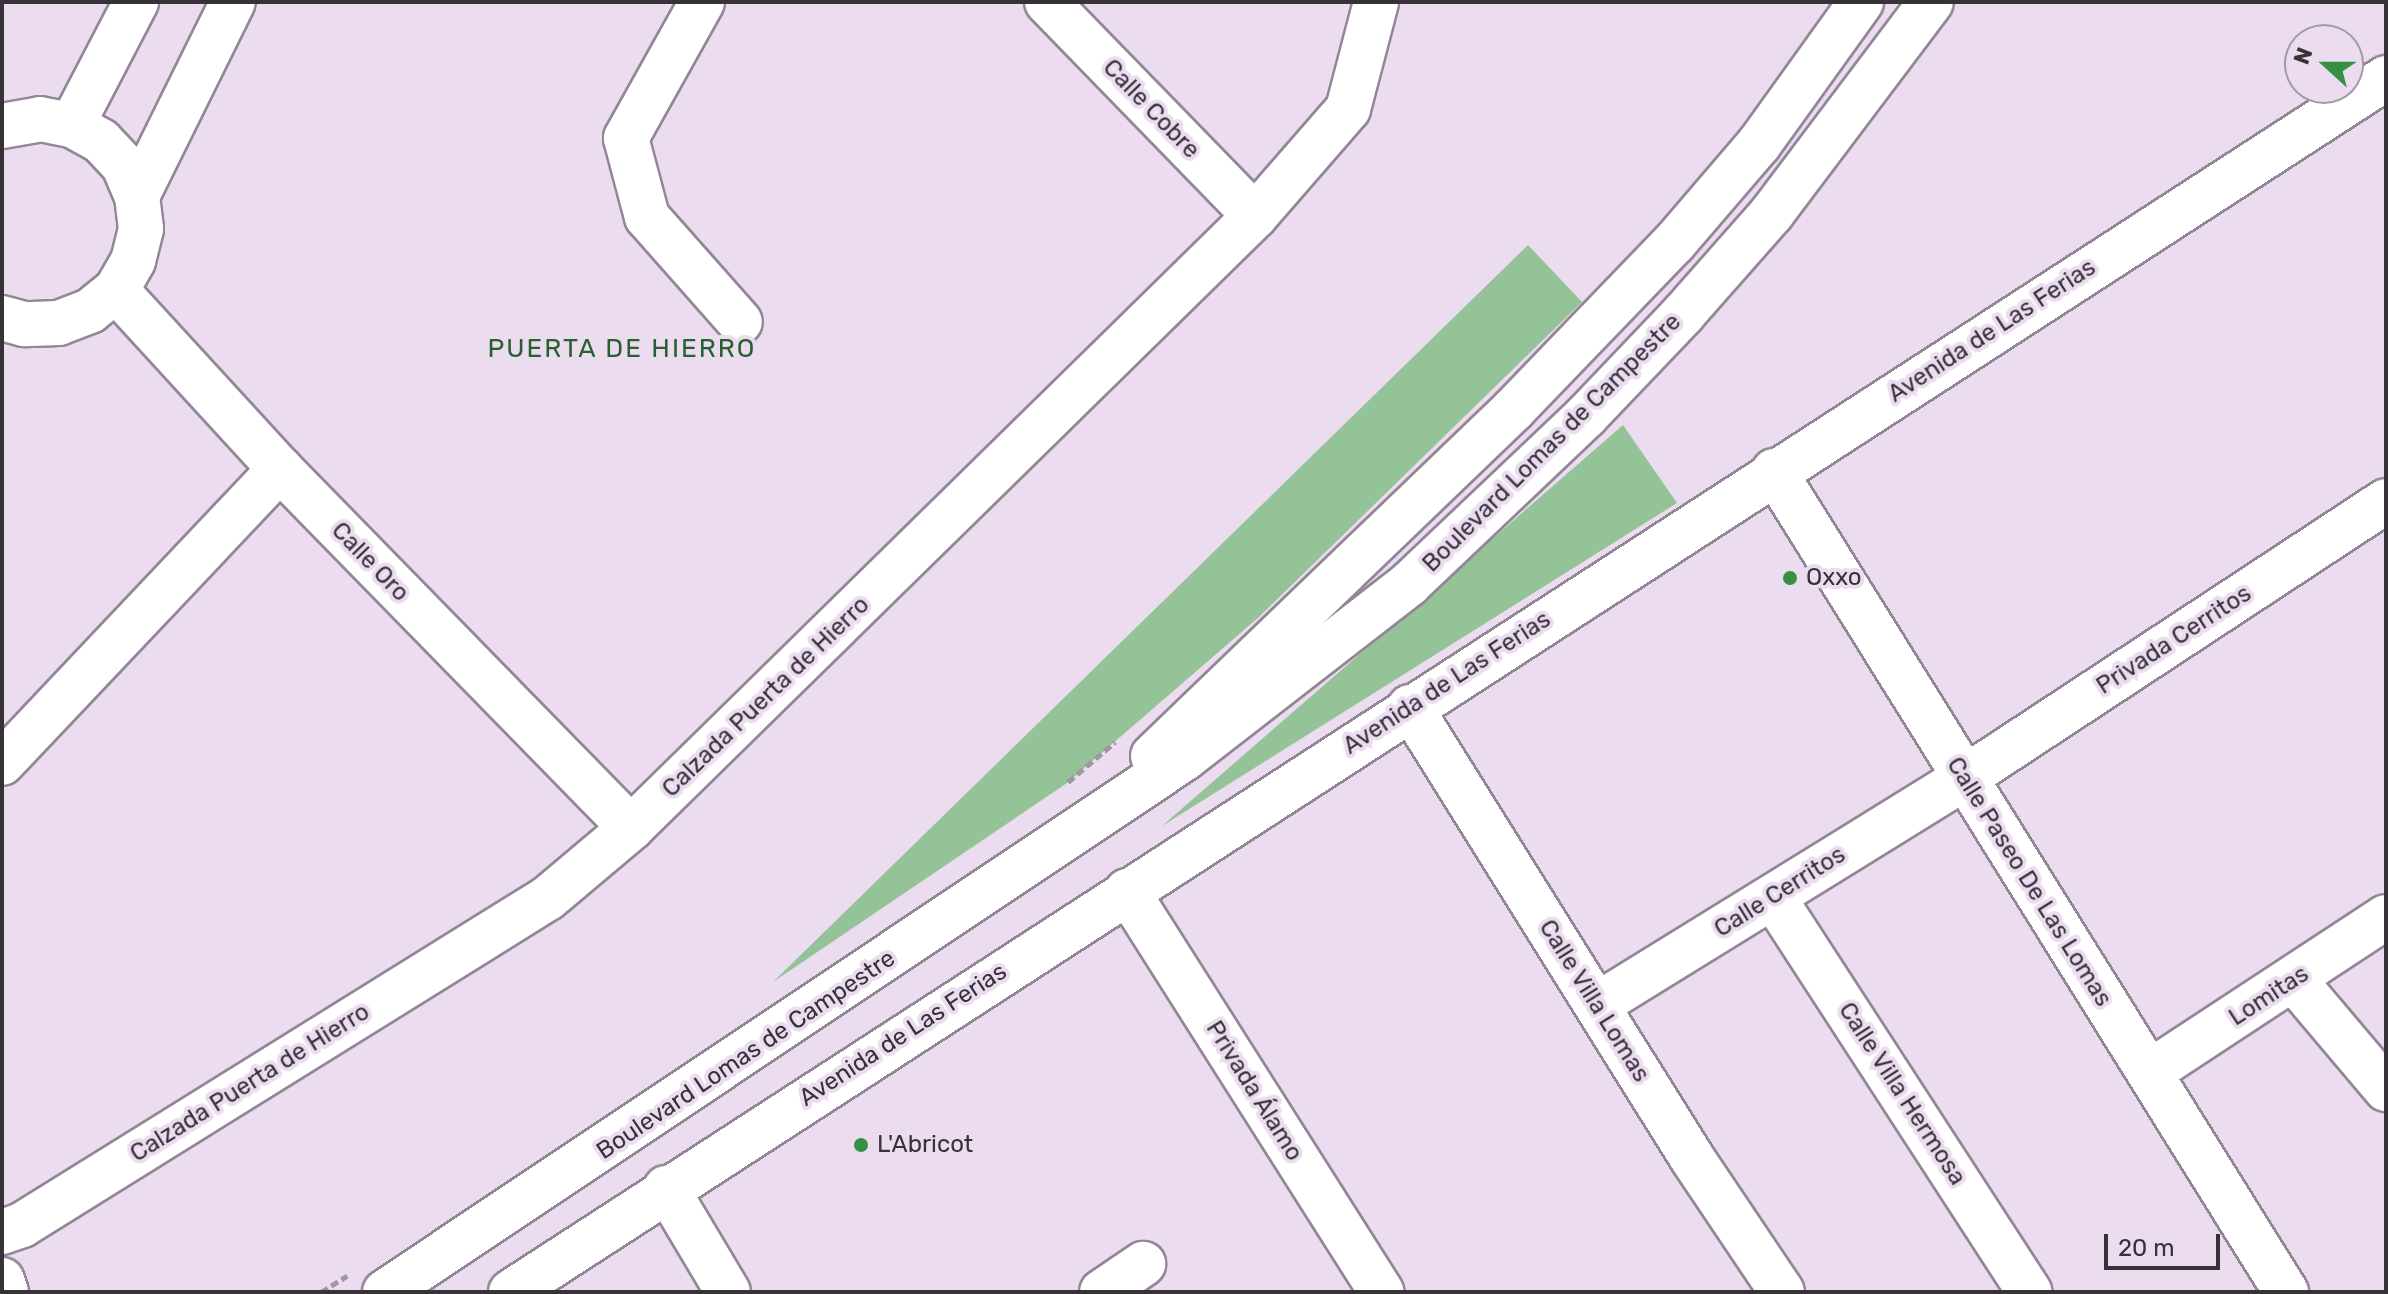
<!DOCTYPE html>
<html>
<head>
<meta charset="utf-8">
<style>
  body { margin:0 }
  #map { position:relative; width:2388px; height:1294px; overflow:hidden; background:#ebdcef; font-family:Rubik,sans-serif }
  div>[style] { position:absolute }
  .green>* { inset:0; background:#95c398 }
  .path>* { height:5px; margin-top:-2.5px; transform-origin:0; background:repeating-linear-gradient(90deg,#a196a4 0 8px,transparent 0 12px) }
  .roads { filter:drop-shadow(2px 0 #938697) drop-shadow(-2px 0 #938697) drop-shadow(0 2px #938697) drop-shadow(0 -2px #938697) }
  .minor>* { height:44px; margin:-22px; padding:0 22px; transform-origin:22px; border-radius:22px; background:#fff }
  .tertiary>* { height:44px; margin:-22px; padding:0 22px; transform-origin:22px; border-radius:22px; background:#fff }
  .secondary>* { height:44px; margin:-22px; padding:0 22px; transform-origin:22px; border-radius:22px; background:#fff }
  .dots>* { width:22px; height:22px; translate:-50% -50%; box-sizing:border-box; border:4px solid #ebdcef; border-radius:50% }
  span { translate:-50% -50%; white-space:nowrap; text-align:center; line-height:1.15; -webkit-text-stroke:8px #ebdcef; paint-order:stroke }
  .street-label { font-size:24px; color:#373138 }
  .poi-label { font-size:24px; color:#373138 }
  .left { translate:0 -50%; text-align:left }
  .neighbourhood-label { font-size:26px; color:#276130; letter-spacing:2px }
  .frame { position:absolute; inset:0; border:4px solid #373138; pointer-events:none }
  .north { position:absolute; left:2284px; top:24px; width:80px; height:80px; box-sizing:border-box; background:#ebdcef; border:2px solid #a398a6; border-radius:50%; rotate:291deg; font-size:22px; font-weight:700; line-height:32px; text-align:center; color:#373138 }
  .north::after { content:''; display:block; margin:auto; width:28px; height:36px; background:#349144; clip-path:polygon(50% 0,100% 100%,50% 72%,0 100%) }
  .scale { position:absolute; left:2104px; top:1234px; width:116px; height:36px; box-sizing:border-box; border:4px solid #373138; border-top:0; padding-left:10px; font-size:24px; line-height:28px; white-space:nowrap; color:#373138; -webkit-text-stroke:6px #ebdcef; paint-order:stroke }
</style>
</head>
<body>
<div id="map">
  <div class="green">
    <i style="clip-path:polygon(1528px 245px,1582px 302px,1259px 617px,1067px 783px,773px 982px)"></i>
    <i style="clip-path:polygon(1623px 425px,1677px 503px,1162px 826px)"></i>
  </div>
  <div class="path">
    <i style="left:1068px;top:782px;width:62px;rotate:-40.4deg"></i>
    <i style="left:321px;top:1292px;width:31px;rotate:-32deg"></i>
  </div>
  <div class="roads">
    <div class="minor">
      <i style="left:702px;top:2px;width:156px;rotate:119.2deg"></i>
      <i style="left:626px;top:138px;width:82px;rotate:75.1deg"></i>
      <i style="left:647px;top:217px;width:140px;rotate:48.5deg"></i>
      <i style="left:1047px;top:2px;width:298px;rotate:45.8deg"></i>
      <i style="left:116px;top:290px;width:243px;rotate:47.5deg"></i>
      <i style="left:280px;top:469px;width:502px;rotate:45.65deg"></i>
      <i style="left:1774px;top:471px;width:968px;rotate:58.05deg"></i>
      <i style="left:1410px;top:707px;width:532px;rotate:57.98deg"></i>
      <i style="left:1692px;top:1158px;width:161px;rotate:56.1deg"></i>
      <i style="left:2px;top:763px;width:405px;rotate:-46.6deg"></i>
      <i style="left:1127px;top:891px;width:475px;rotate:57.6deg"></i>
      <i style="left:1773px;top:897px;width:471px;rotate:57deg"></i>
      <i style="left:2294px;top:980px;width:143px;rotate:49.8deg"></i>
      <i style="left:1597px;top:1005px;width:430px;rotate:-31.7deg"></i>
      <i style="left:1963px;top:779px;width:506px;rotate:-33.31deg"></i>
      <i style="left:2150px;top:1072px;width:282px;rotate:-33.3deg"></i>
      <i style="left:666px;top:1188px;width:121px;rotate:59.2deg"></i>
      <i style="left:1102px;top:1292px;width:50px;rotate:-34.3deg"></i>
    </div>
    <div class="tertiary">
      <i style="left:72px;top:125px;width:139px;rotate:-62.5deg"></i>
      <i style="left:2px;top:126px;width:39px;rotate:-10deg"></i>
      <i style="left:40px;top:119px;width:33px;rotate:11deg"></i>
      <i style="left:72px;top:125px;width:33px;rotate:29deg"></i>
      <i style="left:101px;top:141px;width:34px;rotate:47deg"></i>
      <i style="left:124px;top:166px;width:33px;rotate:67deg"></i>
      <i style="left:137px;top:196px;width:33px;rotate:83deg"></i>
      <i style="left:141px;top:229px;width:33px;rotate:104deg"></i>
      <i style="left:133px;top:261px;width:34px;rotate:120deg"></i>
      <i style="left:116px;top:290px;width:33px;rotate:141deg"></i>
      <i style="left:90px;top:311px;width:33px;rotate:159deg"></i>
      <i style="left:59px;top:323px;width:35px;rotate:178deg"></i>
      <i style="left:24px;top:324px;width:23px;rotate:-165deg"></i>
      <i style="left:137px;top:196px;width:216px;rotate:-63.7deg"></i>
      <i style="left:2px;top:1232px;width:21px;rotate:-19deg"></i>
      <i style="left:22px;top:1225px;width:619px;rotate:-31.87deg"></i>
      <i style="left:548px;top:898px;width:109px;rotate:-40.1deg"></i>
      <i style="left:631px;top:828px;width:874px;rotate:-44.44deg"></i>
      <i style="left:1255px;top:216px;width:142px;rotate:-49deg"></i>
      <i style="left:1348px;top:109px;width:111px;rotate:-75.3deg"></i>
      <i style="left:2px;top:1280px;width:13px;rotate:72deg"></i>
    </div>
    <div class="secondary">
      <i style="left:1153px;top:756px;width:501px;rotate:-43.87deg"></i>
      <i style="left:1514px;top:409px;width:231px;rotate:-46.1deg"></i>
      <i style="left:1674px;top:243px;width:130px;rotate:-49.4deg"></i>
      <i style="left:1759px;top:144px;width:175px;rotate:-54.3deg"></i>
      <i style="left:385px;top:1292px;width:962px;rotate:-33.72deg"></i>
      <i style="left:1185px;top:758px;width:284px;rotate:-37.8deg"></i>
      <i style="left:1409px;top:584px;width:244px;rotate:-43.5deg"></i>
      <i style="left:1586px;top:416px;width:141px;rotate:-46.4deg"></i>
      <i style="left:1683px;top:314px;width:135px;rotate:-48.6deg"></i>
      <i style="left:1772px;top:213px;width:264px;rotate:-53deg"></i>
      <i style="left:511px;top:1292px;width:2234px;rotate:-32.92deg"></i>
    </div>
  </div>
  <div class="dots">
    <i style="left:1790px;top:578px;background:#349144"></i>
    <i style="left:861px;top:1145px;background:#349144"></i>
  </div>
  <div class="street-label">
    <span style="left:1151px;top:109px;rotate:46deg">Calle Cobre</span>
    <span style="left:1992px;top:331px;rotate:-33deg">Avenida de Las Ferias</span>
    <span style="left:1552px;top:443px;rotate:-45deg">Boulevard Lomas de Campestre</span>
    <span style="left:370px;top:562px;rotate:46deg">Calle Oro</span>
    <span style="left:2174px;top:640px;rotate:-33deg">Privada Cerritos</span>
    <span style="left:1447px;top:683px;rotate:-33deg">Avenida de Las Ferias</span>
    <span style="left:766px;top:697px;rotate:-44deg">Calzada Puerta de Hierro</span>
    <span style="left:2029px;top:882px;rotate:58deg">Calle Paseo De Las Lomas</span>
    <span style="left:1780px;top:892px;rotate:-32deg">Calle Cerritos</span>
    <span style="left:2269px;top:996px;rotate:-33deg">Lomitas</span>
    <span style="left:1594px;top:1001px;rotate:58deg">Calle Villa Lomas</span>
    <span style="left:903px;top:1035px;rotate:-33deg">Avenida de Las Ferias</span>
    <span style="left:746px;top:1055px;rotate:-34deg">Boulevard Lomas de Campestre</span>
    <span style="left:250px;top:1083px;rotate:-32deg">Calzada Puerta de Hierro</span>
    <span style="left:1254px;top:1091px;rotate:58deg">Privada Álamo</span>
    <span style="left:1902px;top:1094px;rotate:57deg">Calle Villa Hermosa</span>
  </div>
  <div class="poi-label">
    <span class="left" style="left:1806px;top:578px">Oxxo</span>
    <span class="left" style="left:877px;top:1145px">L'Abricot</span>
  </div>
  <div class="neighbourhood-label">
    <span style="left:622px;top:349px">PUERTA DE HIERRO</span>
  </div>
  <div class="frame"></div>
  <div class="north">N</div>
  <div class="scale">20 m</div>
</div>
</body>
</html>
